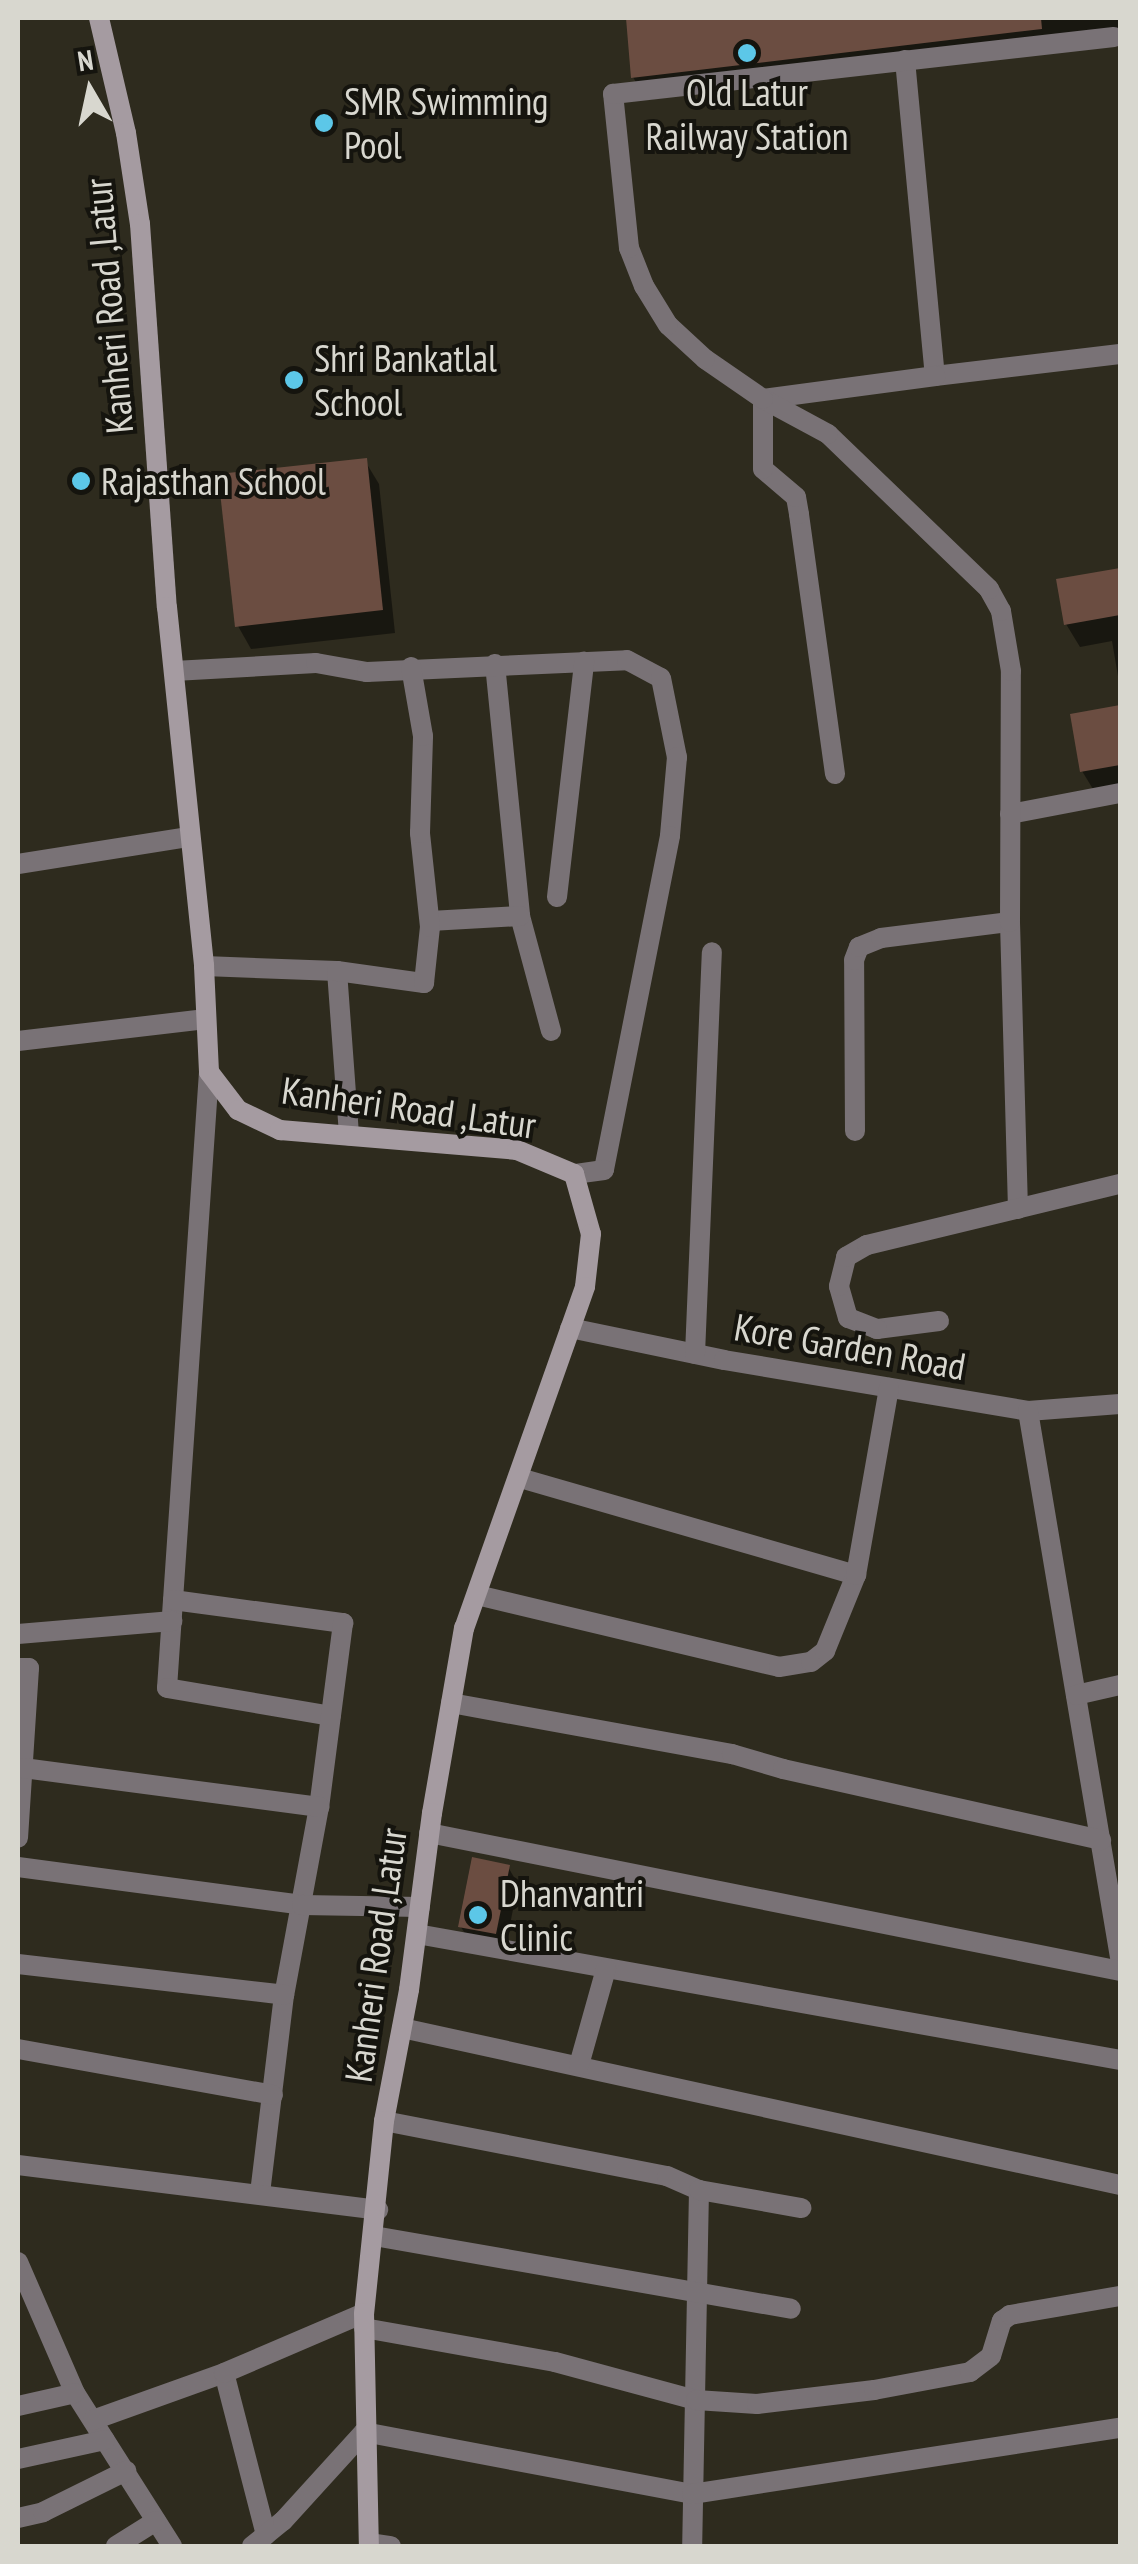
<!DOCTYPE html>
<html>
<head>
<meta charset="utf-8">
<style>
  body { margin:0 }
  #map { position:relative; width:1138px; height:2564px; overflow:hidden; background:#2e2b1e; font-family:"PT Sans Narrow",sans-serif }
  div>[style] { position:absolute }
  .shadow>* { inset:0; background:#0007 }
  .building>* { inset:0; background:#6b4d41 }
  .street>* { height:20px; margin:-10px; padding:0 10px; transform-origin:10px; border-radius:10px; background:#797276 }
  .secondary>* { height:20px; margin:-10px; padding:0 10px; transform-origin:10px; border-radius:10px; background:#a59ba1 }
  .dots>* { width:28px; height:28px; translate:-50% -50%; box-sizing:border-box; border:5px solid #15140e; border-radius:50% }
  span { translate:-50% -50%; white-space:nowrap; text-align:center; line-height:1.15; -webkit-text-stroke:8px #15140e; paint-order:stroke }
  .poi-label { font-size:38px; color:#d8d7cf }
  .left { translate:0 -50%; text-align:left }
  .street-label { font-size:38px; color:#d8d7cf }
  .frame { position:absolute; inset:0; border:20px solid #d8d7cf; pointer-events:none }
  .north { position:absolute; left:40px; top:40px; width:100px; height:100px; -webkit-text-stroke:8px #15140e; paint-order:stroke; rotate:351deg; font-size:28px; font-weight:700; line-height:40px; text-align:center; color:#d8d7cf }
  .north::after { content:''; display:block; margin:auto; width:35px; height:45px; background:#d8d7cf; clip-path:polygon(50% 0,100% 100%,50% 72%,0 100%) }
</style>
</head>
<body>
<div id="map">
  <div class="shadow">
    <i style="clip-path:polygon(629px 18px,1120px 18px,1120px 41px,646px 100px,633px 77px)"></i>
    <i style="clip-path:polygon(365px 461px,379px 484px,395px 633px,251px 649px,238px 626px)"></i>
    <i style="clip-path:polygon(1120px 570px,1120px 688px,1112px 641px,1080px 647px,1066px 624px,1059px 581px)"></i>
    <i style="clip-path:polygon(1120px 708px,1120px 790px,1096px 794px,1082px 771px,1073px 716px)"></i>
    <i style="clip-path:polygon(508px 1867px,518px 1884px,505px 1950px,471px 1944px,461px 1927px)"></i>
  </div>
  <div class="building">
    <i style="clip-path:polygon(626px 18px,1041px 18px,1042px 29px,631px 78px)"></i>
    <i style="clip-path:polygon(367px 458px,383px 610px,235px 627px,218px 474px)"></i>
    <i style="clip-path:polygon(1120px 568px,1120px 615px,1064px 625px,1056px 579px)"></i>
    <i style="clip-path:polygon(1120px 705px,1120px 765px,1080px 772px,1070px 714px)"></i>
    <i style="clip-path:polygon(472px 1857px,510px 1865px,496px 1934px,458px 1927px)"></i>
  </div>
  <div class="street">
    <i style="left:905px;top:60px;width:317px;rotate:84.6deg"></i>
    <i style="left:935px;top:376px;width:186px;rotate:-6.8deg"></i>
    <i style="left:495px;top:664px;width:253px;rotate:84.3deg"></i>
    <i style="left:520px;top:916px;width:119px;rotate:74.9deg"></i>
    <i style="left:174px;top:671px;width:142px;rotate:-3.2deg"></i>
    <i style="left:316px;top:663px;width:52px;rotate:10deg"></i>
    <i style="left:367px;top:672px;width:260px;rotate:-2.6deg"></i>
    <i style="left:627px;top:660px;width:38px;rotate:28deg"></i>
    <i style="left:661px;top:678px;width:81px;rotate:78.6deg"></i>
    <i style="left:677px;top:757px;width:79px;rotate:95.1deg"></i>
    <i style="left:670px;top:836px;width:340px;rotate:101.2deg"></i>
    <i style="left:604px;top:1170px;width:30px;rotate:172deg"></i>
    <i style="left:835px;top:774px;width:262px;rotate:-97.9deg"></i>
    <i style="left:799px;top:514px;width:17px;rotate:-100deg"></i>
    <i style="left:796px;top:497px;width:43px;rotate:-139.7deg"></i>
    <i style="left:763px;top:469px;width:70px;rotate:-90deg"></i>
    <i style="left:763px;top:399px;width:174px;rotate:-7.6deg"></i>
    <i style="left:1010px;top:814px;width:112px;rotate:-10.8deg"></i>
    <i style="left:18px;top:864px;width:173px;rotate:-9deg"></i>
    <i style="left:557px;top:897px;width:237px;rotate:-83.4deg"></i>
    <i style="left:430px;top:921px;width:90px;rotate:-3.2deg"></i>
    <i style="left:204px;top:966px;width:133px;rotate:2.2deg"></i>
    <i style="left:337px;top:971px;width:165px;rotate:85.8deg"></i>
    <i style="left:337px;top:971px;width:88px;rotate:7.9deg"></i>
    <i style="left:424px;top:983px;width:56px;rotate:-83.9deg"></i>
    <i style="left:430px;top:927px;width:95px;rotate:-96.1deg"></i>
    <i style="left:420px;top:833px;width:97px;rotate:-88.2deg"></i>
    <i style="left:423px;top:736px;width:70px;rotate:-99.9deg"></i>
    <i style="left:18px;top:1041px;width:189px;rotate:-6.7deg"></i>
    <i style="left:209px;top:1072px;width:617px;rotate:93.9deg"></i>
    <i style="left:167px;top:1688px;width:166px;rotate:9.7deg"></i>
    <i style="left:855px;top:1131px;width:171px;rotate:-90.3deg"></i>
    <i style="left:854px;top:960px;width:14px;rotate:-69deg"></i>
    <i style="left:859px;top:947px;width:24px;rotate:-22deg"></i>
    <i style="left:881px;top:938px;width:130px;rotate:-7.1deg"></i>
    <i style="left:1018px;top:1209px;width:287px;rotate:-91.6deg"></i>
    <i style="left:1010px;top:922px;width:251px;rotate:-89.8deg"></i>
    <i style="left:1011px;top:671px;width:61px;rotate:-99.5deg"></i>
    <i style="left:1001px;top:611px;width:25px;rotate:-119deg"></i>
    <i style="left:989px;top:589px;width:223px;rotate:-136.1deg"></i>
    <i style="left:828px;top:434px;width:74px;rotate:-151.7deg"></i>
    <i style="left:763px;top:399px;width:70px;rotate:-145.4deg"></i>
    <i style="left:705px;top:359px;width:50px;rotate:-137.4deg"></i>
    <i style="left:668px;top:325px;width:46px;rotate:-121.6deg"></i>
    <i style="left:644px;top:286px;width:41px;rotate:-111.5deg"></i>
    <i style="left:629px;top:248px;width:155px;rotate:-95.9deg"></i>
    <i style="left:613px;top:94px;width:504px;rotate:-6.49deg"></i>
    <i style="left:939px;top:1321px;width:63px;rotate:172.6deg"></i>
    <i style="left:877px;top:1329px;width:31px;rotate:-159deg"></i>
    <i style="left:848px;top:1318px;width:33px;rotate:-106deg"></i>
    <i style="left:839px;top:1286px;width:30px;rotate:-76deg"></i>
    <i style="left:846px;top:1257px;width:24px;rotate:-30deg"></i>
    <i style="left:867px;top:1245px;width:260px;rotate:-13.6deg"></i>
    <i style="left:570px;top:1328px;width:157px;rotate:11.7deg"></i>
    <i style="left:724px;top:1360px;width:308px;rotate:9.5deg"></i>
    <i style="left:1028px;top:1411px;width:92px;rotate:-4.4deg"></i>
    <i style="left:695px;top:1354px;width:402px;rotate:-87.6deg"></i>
    <i style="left:1028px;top:1411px;width:554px;rotate:80.44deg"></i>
    <i style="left:520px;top:1478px;width:350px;rotate:16.1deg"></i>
    <i style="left:477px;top:1595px;width:310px;rotate:13.4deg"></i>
    <i style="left:779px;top:1667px;width:32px;rotate:-9deg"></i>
    <i style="left:811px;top:1662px;width:18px;rotate:-38deg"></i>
    <i style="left:825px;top:1651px;width:82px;rotate:-67.8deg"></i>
    <i style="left:856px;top:1575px;width:190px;rotate:-80deg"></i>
    <i style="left:173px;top:1600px;width:172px;rotate:7.7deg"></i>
    <i style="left:343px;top:1623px;width:186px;rotate:97.4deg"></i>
    <i style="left:319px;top:1807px;width:191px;rotate:100.5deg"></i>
    <i style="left:284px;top:1995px;width:200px;rotate:96.9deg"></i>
    <i style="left:18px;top:1634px;width:155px;rotate:-4.8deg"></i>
    <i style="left:18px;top:1668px;width:11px"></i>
    <i style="left:29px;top:1668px;width:170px;rotate:93.7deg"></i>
    <i style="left:1076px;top:1695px;width:45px;rotate:-12.8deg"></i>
    <i style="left:451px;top:1703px;width:286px;rotate:10.3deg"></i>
    <i style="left:732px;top:1754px;width:53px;rotate:16.4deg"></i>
    <i style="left:783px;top:1769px;width:326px;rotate:12.6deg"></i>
    <i style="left:23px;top:1768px;width:299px;rotate:7.5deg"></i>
    <i style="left:429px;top:1833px;width:705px;rotate:11.29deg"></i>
    <i style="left:18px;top:1867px;width:287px;rotate:7.6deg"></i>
    <i style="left:302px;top:1905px;width:118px;rotate:1deg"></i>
    <i style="left:417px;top:1934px;width:714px;rotate:10.16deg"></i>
    <i style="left:18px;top:1964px;width:268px;rotate:6.6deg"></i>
    <i style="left:402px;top:2028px;width:735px;rotate:12.33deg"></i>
    <i style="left:18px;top:2049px;width:259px;rotate:10.2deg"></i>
    <i style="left:579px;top:2065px;width:100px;rotate:-74.3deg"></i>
    <i style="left:384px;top:2121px;width:288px;rotate:11deg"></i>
    <i style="left:667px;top:2176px;width:35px;rotate:24deg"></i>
    <i style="left:699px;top:2190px;width:356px;rotate:91.1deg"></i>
    <i style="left:18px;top:2165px;width:363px;rotate:7.1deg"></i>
    <i style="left:699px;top:2190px;width:104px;rotate:10deg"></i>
    <i style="left:374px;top:2236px;width:423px;rotate:9.9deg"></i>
    <i style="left:18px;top:2262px;width:143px;rotate:66.5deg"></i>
    <i style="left:75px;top:2393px;width:181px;rotate:57.6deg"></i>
    <i style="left:364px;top:2328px;width:194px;rotate:10.1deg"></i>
    <i style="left:555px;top:2362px;width:146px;rotate:15.1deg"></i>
    <i style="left:696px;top:2400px;width:61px;rotate:3.8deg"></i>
    <i style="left:757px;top:2404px;width:118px;rotate:-6.8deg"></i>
    <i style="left:874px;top:2390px;width:98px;rotate:-10.6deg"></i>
    <i style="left:970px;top:2372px;width:26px;rotate:-37deg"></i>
    <i style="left:991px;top:2356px;width:37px;rotate:-73deg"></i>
    <i style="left:1002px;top:2321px;width:10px;rotate:-37deg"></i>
    <i style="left:1010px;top:2315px;width:112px;rotate:-9.8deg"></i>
    <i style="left:18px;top:2406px;width:58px;rotate:-12.8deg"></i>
    <i style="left:93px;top:2420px;width:139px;rotate:-19.7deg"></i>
    <i style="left:18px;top:2459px;width:89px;rotate:-12.3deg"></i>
    <i style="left:18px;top:2518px;width:26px;rotate:-13deg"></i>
    <i style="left:43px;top:2512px;width:93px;rotate:-26.3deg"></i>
    <i style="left:266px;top:2535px;width:167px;rotate:-104.5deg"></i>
    <i style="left:224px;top:2373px;width:152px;rotate:-23.2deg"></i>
    <i style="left:369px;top:2543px;width:22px;rotate:8deg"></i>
    <i style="left:116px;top:2546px;width:47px;rotate:-32deg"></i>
    <i style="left:252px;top:2546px;width:40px;rotate:-39deg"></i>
    <i style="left:283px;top:2521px;width:120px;rotate:-47.7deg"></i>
    <i style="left:364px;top:2432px;width:334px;rotate:10.7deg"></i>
    <i style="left:692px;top:2494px;width:433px;rotate:-8.8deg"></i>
  </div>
  <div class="secondary">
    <i style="left:99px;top:18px;width:118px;rotate:76.8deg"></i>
    <i style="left:126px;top:133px;width:92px;rotate:81.3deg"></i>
    <i style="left:140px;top:224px;width:384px;rotate:86deg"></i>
    <i style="left:167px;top:607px;width:361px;rotate:84.1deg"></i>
    <i style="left:204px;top:966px;width:106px;rotate:87.3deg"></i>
    <i style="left:209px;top:1072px;width:48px;rotate:52.7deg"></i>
    <i style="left:238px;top:1110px;width:47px;rotate:25.5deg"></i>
    <i style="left:280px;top:1130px;width:238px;rotate:4.8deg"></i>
    <i style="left:517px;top:1150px;width:62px;rotate:22.8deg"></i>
    <i style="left:574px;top:1174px;width:62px;rotate:74.2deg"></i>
    <i style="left:591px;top:1234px;width:53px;rotate:96.5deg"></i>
    <i style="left:585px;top:1287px;width:362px;rotate:109.5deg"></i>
    <i style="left:464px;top:1628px;width:188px;rotate:99.8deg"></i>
    <i style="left:432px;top:1813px;width:178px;rotate:97.4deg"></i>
    <i style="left:409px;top:1990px;width:133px;rotate:100.8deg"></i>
    <i style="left:384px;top:2121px;width:193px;rotate:95.9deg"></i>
    <i style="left:364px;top:2313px;width:233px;rotate:88.8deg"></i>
  </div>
  <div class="dots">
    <i style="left:747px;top:53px;background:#5cc7e8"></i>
    <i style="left:324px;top:123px;background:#5cc7e8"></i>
    <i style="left:294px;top:380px;background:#5cc7e8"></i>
    <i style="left:81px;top:481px;background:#5cc7e8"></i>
    <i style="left:478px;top:1915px;background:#5cc7e8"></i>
  </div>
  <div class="poi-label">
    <span style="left:747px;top:114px">Old Latur<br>Railway Station</span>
    <span class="left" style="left:344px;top:123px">SMR Swimming<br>Pool</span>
    <span class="left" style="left:314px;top:380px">Shri Bankatlal<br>School</span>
    <span class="left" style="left:101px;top:481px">Rajasthan School</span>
    <span class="left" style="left:500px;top:1915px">Dhanvantri<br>Clinic</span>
  </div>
  <div class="street-label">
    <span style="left:108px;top:306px;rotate:-95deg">Kanheri Road ,Latur</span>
    <span style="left:409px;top:1107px;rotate:8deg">Kanheri Road ,Latur</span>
    <span style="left:850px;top:1346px;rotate:10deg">Kore Garden Road</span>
    <span style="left:375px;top:1955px;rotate:-82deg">Kanheri Road ,Latur</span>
  </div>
  <div class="frame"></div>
  <div class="north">N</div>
</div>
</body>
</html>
